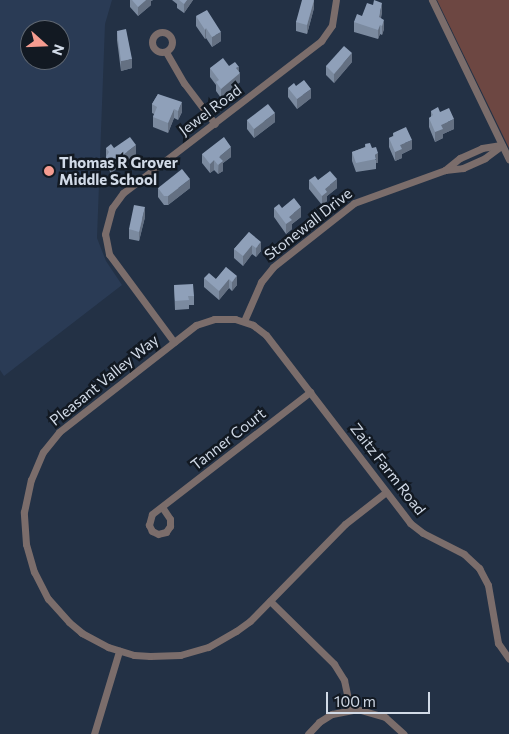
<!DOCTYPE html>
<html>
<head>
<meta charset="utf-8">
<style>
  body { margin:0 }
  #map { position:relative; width:509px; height:734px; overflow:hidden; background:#233145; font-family:Commissioner,sans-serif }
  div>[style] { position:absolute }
  .built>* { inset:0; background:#2a3b55 }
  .green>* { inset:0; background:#6d4742 }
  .minor>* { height:7px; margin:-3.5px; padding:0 3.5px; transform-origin:3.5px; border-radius:3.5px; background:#7b6d6b }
  .minor>.ring { margin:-3.5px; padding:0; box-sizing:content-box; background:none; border:7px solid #7b6d6b; border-radius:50% }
  .wall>* { inset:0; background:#7b8a9f }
  .shaded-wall>* { inset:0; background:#647082 }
  .building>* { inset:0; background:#8fa0b9 }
  .dots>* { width:14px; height:14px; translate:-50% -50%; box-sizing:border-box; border:2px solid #121922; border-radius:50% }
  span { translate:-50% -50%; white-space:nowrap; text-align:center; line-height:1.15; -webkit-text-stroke:5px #121922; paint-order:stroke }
  .street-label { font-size:15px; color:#d1dae7 }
  .poi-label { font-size:15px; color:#d1dae7; font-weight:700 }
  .left { translate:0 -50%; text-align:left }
  .north { position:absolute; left:20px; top:20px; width:50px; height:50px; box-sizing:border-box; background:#121922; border:1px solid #5e6671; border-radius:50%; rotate:110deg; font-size:14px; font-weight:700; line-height:20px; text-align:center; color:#d1dae7 }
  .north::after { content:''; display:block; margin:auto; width:18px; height:22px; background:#f59c90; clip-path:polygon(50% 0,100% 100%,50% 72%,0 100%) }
  .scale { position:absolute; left:326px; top:692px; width:104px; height:22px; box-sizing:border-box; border:2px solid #d1dae7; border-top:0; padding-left:6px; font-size:15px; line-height:18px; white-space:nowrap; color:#d1dae7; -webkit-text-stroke:4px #121922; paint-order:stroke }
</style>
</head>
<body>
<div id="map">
  <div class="built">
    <i style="clip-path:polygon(evenodd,0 0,112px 0,105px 24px,97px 238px,106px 261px,122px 285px,4px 376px,0 370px,0 0,30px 30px,60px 30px,60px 60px,30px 60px,30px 30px)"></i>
  </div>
  <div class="green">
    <i style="clip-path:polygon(437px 0,509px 0,509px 148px)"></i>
  </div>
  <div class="minor">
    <i style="left:432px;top:0;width:177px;rotate:64.2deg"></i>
    <i class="ring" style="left:152px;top:32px;width:13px;height:13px"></i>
    <i style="left:166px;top:52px;width:36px;rotate:60deg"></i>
    <i style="left:184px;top:83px;width:51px;rotate:52.9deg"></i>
    <i style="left:445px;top:170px;width:19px;rotate:-39deg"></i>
    <i style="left:460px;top:158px;width:24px;rotate:-24deg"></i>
    <i style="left:482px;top:148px;width:19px;rotate:-9deg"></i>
    <i style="left:244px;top:321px;width:43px;rotate:-66.4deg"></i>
    <i style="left:261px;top:282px;width:19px;rotate:-51deg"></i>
    <i style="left:273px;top:267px;width:103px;rotate:-38.3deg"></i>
    <i style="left:354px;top:203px;width:97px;rotate:-19.9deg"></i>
    <i style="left:445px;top:170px;width:18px;rotate:-6deg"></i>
    <i style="left:463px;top:168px;width:24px;rotate:-24deg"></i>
    <i style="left:485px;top:158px;width:21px;rotate:-37deg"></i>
    <i style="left:174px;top:342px;width:109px;rotate:-126.5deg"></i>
    <i style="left:109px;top:254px;width:20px;rotate:-101deg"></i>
    <i style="left:105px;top:234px;width:27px;rotate:-75deg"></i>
    <i style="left:112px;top:208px;width:19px;rotate:-54deg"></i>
    <i style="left:123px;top:193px;width:250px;rotate:-37.5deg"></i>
    <i style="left:321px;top:41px;width:19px;rotate:-55deg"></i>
    <i style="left:332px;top:25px;width:25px;rotate:-81deg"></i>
    <i style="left:386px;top:492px;width:52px;rotate:142deg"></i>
    <i style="left:345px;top:524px;width:136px;rotate:134.4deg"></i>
    <i style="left:250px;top:621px;width:17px;rotate:144deg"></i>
    <i style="left:236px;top:631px;width:32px;rotate:150deg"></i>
    <i style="left:208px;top:647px;width:29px;rotate:164deg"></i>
    <i style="left:180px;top:655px;width:30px;rotate:178deg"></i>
    <i style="left:150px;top:656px;width:16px;rotate:-176deg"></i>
    <i style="left:134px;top:655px;width:27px;rotate:-163deg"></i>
    <i style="left:108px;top:647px;width:30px;rotate:-152deg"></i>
    <i style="left:82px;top:633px;width:17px;rotate:-140deg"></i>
    <i style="left:69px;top:622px;width:31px;rotate:-132deg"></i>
    <i style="left:48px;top:599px;width:30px;rotate:-117deg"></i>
    <i style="left:34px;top:572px;width:29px;rotate:-106deg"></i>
    <i style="left:26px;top:544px;width:32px;rotate:-94deg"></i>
    <i style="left:24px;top:512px;width:33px;rotate:-78deg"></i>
    <i style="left:31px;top:480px;width:30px;rotate:-67deg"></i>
    <i style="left:43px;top:452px;width:26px;rotate:-51deg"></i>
    <i style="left:59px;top:432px;width:174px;rotate:-38deg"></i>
    <i style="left:196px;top:325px;width:19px;rotate:-18deg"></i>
    <i style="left:214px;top:319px;width:21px"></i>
    <i style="left:235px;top:319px;width:19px;rotate:18deg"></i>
    <i style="left:253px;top:325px;width:16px;rotate:38deg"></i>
    <i style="left:266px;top:335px;width:237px;rotate:52.5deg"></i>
    <i style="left:410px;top:523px;width:16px;rotate:38deg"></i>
    <i style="left:423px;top:533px;width:46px;rotate:27.1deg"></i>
    <i style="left:464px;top:554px;width:21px;rotate:43deg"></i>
    <i style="left:479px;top:568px;width:19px;rotate:62deg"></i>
    <i style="left:488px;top:585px;width:59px;rotate:80.2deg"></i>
    <i style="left:498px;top:643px;width:19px;rotate:55deg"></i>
    <i style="left:162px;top:507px;width:14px;rotate:56deg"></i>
    <i style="left:170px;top:519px;width:7px;rotate:90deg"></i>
    <i style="left:170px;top:526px;width:7px;rotate:124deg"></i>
    <i style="left:166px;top:532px;width:8px;rotate:166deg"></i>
    <i style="left:158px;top:534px;width:7px;rotate:-153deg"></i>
    <i style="left:152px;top:531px;width:7px;rotate:-117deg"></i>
    <i style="left:149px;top:525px;width:11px;rotate:-75deg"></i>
    <i style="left:152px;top:514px;width:200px;rotate:-37.7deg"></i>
    <i style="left:270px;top:601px;width:90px;rotate:44.5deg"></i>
    <i style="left:334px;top:664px;width:19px;rotate:58deg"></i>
    <i style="left:344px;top:680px;width:30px;rotate:78deg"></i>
    <i style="left:94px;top:734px;width:87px;rotate:-73.2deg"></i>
    <i style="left:308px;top:734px;width:16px;rotate:-47deg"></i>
    <i style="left:319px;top:722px;width:15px;rotate:-32deg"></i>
    <i style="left:332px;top:714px;width:25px;rotate:-11deg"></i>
    <i style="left:357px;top:709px;width:29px;rotate:16deg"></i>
    <i style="left:385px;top:717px;width:25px;rotate:42deg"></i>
  </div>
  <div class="wall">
    <i style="clip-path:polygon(130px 0,153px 0,151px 1px,151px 5px,138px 16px,130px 7px)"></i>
    <i style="clip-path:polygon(172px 0,193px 0,184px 13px,177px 8px,177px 4px)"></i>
    <i style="clip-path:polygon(314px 0,314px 8px,307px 34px,296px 31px,296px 22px)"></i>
    <i style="clip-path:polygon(382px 12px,381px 18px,384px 29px,382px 35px,380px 34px,378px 39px,354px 32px,354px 22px,362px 16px)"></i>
    <i style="clip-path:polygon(196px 16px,221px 41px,212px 47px,206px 38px,205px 39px,196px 26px)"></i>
    <i style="clip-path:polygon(117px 31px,132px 68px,121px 71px,117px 40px)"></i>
    <i style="clip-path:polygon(352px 62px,334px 83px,326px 75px,326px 66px)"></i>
    <i style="clip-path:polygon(229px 66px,239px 71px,240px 82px,221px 98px,216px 91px,216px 85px,210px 77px,210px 68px)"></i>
    <i style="clip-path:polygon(288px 88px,311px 98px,297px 109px,288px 97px)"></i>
    <i style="clip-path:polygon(158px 94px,182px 112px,178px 120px,174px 118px,168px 133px,153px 127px,153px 117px,154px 114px,152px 113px,152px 104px)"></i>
    <i style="clip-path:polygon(431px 111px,440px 112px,454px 129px,443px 134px,443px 138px,435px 142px,429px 127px,429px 118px,431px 117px)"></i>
    <i style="clip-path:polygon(247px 120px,275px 122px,254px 138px,247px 129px)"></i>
    <i style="clip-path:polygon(393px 133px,412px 149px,402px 154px,402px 158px,395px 161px,389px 147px,389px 138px,393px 136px)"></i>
    <i style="clip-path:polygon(365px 144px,378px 163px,376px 163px,376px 169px,356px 172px,352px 161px,352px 152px,365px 147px)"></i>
    <i style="clip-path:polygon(106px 148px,114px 148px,136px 154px,111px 173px,106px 166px)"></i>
    <i style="clip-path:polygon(202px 154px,231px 157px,223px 163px,223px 171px,218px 174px,214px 170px,210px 173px,202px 163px)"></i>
    <i style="clip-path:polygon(309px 180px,318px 180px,337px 188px,327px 196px,327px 201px,322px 205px,309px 189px)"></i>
    <i style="clip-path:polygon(158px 188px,190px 188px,168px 205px,164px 205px,158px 197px)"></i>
    <i style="clip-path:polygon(274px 208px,282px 208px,301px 217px,292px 224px,292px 229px,286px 234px,274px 217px)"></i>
    <i style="clip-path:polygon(145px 217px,139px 241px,129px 239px,129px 229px)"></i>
    <i style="clip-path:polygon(249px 232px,261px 251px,256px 257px,252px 254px,243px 266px,234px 258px,234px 249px)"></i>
    <i style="clip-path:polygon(226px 267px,237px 285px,232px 291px,229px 288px,219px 300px,204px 287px,204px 278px,216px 279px)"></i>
    <i style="clip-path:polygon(174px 285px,194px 296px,194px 305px,189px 305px,189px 309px,175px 310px)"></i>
  </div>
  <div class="shaded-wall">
    <i style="clip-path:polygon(146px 0,153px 0,151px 1px,151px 5px,138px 16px,138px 7px)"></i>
    <i style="clip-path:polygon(187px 0,193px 0,184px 13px,184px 4px)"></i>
    <i style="clip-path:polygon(314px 0,314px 8px,307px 34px,307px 25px)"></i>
    <i style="clip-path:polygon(382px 3px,382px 12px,379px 27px,379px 17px)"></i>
    <i style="clip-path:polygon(384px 20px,384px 29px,382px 35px,382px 26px)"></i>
    <i style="clip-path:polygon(380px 25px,380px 34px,378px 39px,378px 30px)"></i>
    <i style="clip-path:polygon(206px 28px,206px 38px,205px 39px,205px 30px)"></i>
    <i style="clip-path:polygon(221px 32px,221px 41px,212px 47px,212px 37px)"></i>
    <i style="clip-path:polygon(352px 53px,352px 62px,334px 83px,334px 74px)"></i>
    <i style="clip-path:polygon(132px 59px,132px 68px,121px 71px,121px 61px)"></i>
    <i style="clip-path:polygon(239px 67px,239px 74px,240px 73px,240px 82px,221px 98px,221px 89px,236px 68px)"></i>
    <i style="clip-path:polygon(311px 89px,311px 98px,297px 109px,297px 99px)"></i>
    <i style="clip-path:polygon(182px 102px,182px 112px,178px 120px,178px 111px)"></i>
    <i style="clip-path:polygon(174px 109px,174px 118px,168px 133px,168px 123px)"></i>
    <i style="clip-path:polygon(275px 113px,275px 122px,254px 138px,254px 129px)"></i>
    <i style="clip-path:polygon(454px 119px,454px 129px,443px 134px,443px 138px,435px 142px,435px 132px,441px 125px)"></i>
    <i style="clip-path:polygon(412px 140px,412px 149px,402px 154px,402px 158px,395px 161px,395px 152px,400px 145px)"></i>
    <i style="clip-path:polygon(136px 145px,136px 154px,111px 173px,111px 164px)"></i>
    <i style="clip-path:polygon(231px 147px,231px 157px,223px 163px,223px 171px,218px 174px,219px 157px)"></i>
    <i style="clip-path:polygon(378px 153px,378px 163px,376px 163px,376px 159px,375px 155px)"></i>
    <i style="clip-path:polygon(214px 160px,214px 170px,210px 173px,210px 164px)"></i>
    <i style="clip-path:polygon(190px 179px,190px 188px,168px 205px,168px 196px)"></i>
    <i style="clip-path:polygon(337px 179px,337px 188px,327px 196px,327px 201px,322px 205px,322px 196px,325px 189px)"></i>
    <i style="clip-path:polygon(145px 207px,145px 217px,139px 241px,139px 232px)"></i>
    <i style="clip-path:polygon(301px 207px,301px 217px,292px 224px,292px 229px,286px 234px,286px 224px,289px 217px)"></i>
    <i style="clip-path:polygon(261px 242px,261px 251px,256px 257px,256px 248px)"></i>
    <i style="clip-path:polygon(252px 245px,252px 254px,243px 266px,243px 256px)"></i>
    <i style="clip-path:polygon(237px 276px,237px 285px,232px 291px,232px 282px)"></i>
    <i style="clip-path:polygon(229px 279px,229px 288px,219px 300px,219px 291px)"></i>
  </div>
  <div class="building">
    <i style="clip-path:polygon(132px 0,146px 0,138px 7px)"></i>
    <i style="clip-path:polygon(179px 0,187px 0,184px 4px)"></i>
    <i style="clip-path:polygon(302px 0,314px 0,307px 25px,296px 22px)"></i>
    <i style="clip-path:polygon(374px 0,382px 3px,379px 17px,384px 20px,382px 26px,380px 25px,378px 30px,354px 22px,357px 14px,362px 16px,367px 3px,373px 5px)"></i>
    <i style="clip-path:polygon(207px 10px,221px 32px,212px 37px,206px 28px,205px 30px,196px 16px)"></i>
    <i style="clip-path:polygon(126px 29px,132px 59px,121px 61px,117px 31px)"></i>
    <i style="clip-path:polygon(344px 46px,352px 53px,334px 74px,326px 66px)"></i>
    <i style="clip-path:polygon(223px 58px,229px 66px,235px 62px,239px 67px,236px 68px,240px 73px,221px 89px,216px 82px,219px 80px,210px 68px)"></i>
    <i style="clip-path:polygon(304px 80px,311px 89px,297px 99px,288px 88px,294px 83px,296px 86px)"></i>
    <i style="clip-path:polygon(158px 94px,182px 102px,178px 111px,174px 109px,168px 123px,153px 117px,157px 107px,152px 104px)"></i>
    <i style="clip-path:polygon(268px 104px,275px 113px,254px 129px,247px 120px)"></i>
    <i style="clip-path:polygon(438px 107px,440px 112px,449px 108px,454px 119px,441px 125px,443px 129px,435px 132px,429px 118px,433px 115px,431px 111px)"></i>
    <i style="clip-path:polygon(406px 127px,412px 140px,400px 145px,402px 149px,395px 152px,389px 138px,394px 136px,393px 133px)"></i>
    <i style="clip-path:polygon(130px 137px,136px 145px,111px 164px,106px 157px,109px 152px,106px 148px,111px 144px,114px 148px)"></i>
    <i style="clip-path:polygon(224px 137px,231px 147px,219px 157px,223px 161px,218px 165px,214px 160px,210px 164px,202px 154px)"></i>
    <i style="clip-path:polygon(370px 143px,372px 148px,376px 147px,378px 153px,375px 155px,376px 159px,356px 163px,352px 152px,366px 147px,365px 144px)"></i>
    <i style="clip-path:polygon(182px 169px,190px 179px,168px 196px,164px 196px,158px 188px)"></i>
    <i style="clip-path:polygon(330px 171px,337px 179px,325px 189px,327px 192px,322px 196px,309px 180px,315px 176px,318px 180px)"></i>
    <i style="clip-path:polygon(294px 198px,301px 207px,289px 217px,292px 220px,286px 224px,274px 208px,279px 204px,282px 208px)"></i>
    <i style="clip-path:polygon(134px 205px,145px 207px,139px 232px,129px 229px)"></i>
    <i style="clip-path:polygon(249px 232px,261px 242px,256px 248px,252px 245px,243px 256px,234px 249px)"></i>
    <i style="clip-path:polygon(226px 267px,237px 276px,232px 282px,229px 279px,219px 291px,204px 278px,209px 273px,216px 279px)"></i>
    <i style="clip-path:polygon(193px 284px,194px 296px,188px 296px,189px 300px,175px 301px,174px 285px)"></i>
  </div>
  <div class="dots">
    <i style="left:49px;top:171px;background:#f59c90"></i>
  </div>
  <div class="street-label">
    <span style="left:210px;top:110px;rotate:-37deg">Jewel Road</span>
    <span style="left:308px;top:224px;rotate:-38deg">Stonewall Drive</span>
    <span style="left:104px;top:380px;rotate:-39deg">Pleasant Valley Way</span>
    <span style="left:228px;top:439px;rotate:-38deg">Tanner Court</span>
    <span style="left:388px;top:469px;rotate:52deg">Zaitz Farm Road</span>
  </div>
  <div class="poi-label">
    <span class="left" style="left:59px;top:171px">Thomas R Grover<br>Middle School</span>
  </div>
  <div class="north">N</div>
  <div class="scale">100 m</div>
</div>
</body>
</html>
